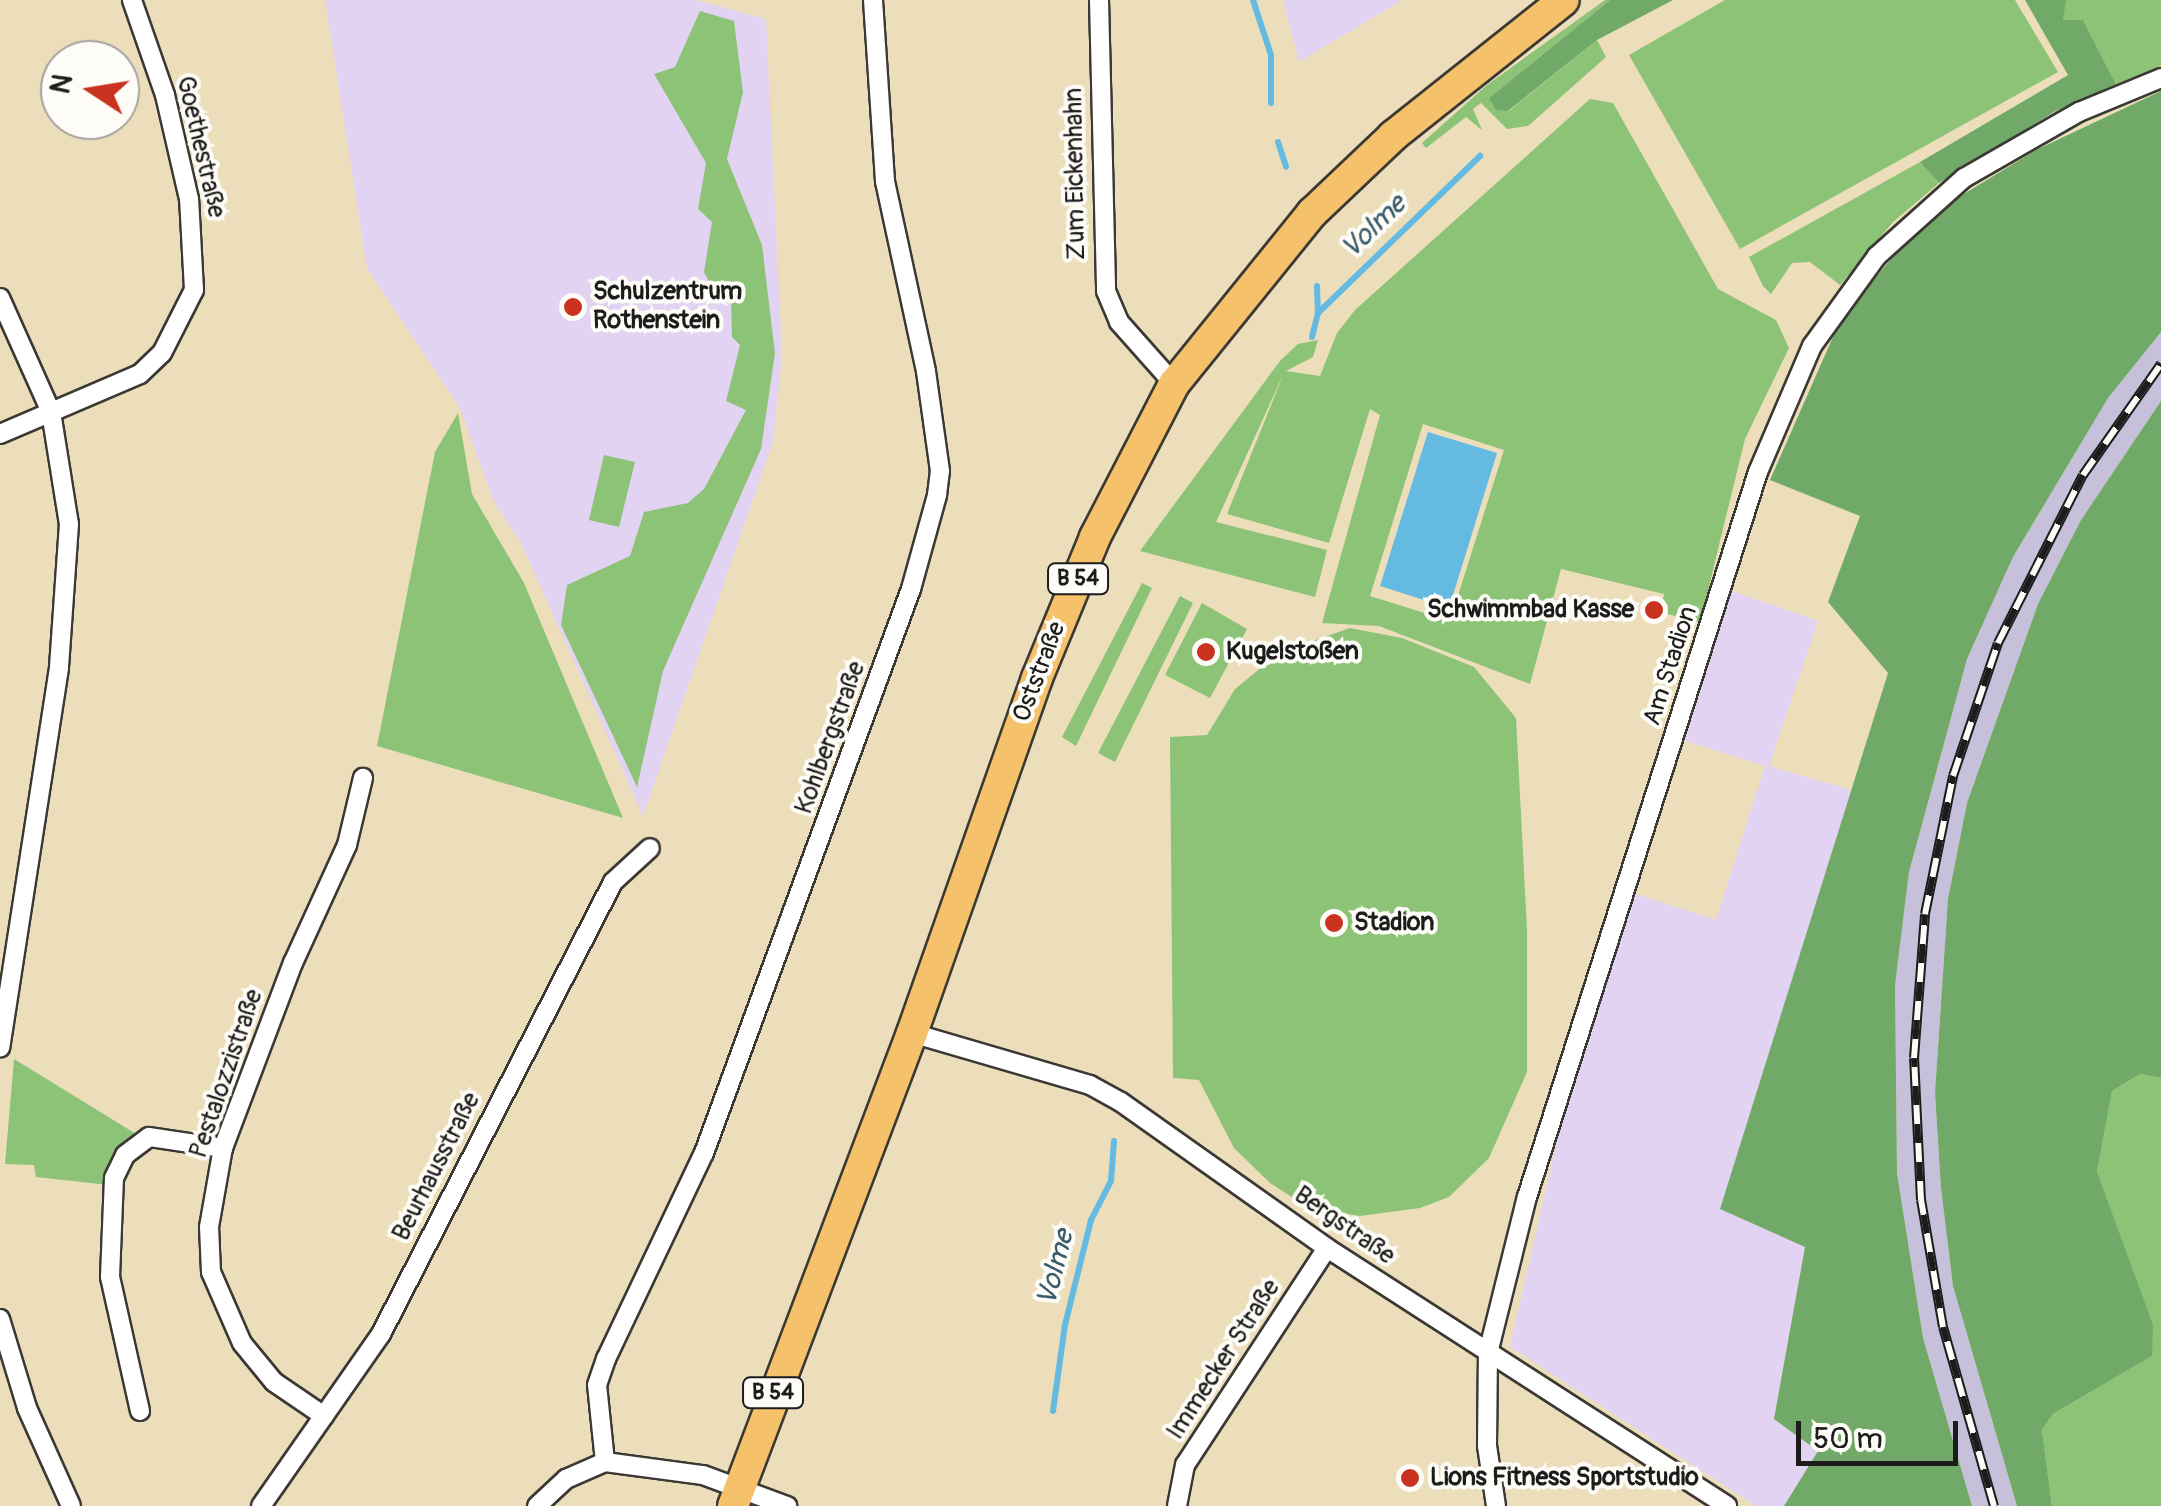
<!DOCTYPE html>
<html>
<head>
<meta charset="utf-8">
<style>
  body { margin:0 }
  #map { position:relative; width:2161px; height:1506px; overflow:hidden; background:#ecdebb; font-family:Pangolin,sans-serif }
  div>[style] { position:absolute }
  .built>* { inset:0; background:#e3d3f2 }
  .industrial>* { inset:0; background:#c6c0da }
  .green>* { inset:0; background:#8cc377 }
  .forest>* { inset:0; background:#71a968 }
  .water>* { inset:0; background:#64bae1 }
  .stream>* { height:6px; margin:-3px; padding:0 3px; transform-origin:3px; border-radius:3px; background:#64bae1 }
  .roads { filter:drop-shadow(2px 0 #3b3934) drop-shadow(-2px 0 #3b3934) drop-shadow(0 2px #3b3934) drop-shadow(0 -2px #3b3934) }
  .minor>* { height:18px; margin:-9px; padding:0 9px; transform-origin:9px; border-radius:9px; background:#fff }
  .primary>* { height:30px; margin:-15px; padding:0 15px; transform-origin:15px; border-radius:15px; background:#f5c16b }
  .rail>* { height:10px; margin-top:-5px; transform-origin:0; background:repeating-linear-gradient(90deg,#fdfcf7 0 19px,#1c1c1c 0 38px); box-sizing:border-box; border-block:2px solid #1c1c1c }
  .dots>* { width:28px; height:28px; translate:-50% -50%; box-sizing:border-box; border:5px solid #fdfcf7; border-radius:50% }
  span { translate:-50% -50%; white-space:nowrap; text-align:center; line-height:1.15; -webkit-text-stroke:8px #fdfcf7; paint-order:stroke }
  .shield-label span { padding:2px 8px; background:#fdfcf7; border:2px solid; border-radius:8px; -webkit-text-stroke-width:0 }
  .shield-label { font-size:22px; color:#1c1c1c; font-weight:700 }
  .street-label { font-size:25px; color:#1c1c1c }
  .poi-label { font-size:25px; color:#1c1c1c; font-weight:700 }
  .left { translate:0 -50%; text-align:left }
  .right { translate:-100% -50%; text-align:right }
  .water-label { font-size:28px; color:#395b6b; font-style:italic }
  .north { position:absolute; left:40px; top:40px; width:100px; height:100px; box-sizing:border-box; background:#fdfcf7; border:2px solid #a3a29f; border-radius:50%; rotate:282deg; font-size:28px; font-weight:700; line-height:40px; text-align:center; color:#1c1c1c }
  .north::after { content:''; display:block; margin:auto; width:35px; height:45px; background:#c8321e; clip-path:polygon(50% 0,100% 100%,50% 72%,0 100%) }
  .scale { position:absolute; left:1796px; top:1421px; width:162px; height:45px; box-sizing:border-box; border:5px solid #1c1c1c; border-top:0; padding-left:12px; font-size:30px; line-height:35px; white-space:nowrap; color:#1c1c1c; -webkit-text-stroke:8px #fdfcf7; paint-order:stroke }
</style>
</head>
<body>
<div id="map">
  <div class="built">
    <i style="clip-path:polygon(325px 0,696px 0,766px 19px,782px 354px,773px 442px,643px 816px,521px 543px,493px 500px,460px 408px,367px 268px)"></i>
    <i style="clip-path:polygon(1283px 0,1402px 0,1299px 62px)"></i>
    <i style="clip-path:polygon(1732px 591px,1818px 621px,1769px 766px,1854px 791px,1720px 1209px,1805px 1247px,1774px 1418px,1818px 1451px,1784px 1506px,1756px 1506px,1510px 1347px,1565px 1106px,1633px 893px,1716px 920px,1765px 766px,1683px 740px)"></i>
  </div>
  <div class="industrial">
    <i style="clip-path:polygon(2161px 332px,2161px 401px,2081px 520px,2038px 604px,1967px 803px,1948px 899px,1935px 1093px,1941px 1188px,1953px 1286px,2017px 1506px,1972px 1506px,1923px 1338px,1897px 1173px,1895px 985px,1909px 872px,1967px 659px,2013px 557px,2108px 398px)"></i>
  </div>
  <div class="green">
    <i style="clip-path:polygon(1605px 0,1610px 0,1489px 98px,1509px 111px,1597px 40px,1606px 57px,1528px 126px,1507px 129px,1481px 103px,1473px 109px,1482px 130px,1466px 117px,1426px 148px,1422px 143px,1487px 85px)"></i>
    <i style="clip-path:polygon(1725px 0,2015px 0,2058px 72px,1740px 249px,1629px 55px)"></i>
    <i style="clip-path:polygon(2066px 0,2161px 0,2161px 67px,2116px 84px,2083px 20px,2063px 20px,2059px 11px)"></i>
    <i style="clip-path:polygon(700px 11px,734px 21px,743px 92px,727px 159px,762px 245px,775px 353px,761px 449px,663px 671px,637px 787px,561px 625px,567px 585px,630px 556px,644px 512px,688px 503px,704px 489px,746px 410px,726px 401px,740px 345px,732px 337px,731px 294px,713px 289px,704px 272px,712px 222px,698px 209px,706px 163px,654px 74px,675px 67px)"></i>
    <i style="clip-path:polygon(evenodd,1590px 99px,1613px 103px,1718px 289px,1776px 320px,1789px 348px,1745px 439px,1700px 623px,1661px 612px,1664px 594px,1561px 569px,1530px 684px,1379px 626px,1322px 623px,1380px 415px,1370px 409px,1329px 543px,1227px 514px,1284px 373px,1216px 522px,1327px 550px,1315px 597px,1140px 551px,1280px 361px,1298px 344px,1318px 340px,1313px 357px,1286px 371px,1320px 376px,1337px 333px,1355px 310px,1590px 99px,1423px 424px,1504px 450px,1450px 621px,1370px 596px,1423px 424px)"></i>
    <i style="clip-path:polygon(1920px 162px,1939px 183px,1893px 222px,1840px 285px,1810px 262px,1792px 263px,1771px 294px,1763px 286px,1749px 257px)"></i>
    <i style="clip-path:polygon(458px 413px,472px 494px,524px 583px,623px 818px,377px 746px,435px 452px)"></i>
    <i style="clip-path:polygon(604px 455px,635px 462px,619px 527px,589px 520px)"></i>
    <i style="clip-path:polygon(1142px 583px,1152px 588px,1076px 746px,1062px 737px)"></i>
    <i style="clip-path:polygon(1180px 596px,1193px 603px,1115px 762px,1098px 753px)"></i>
    <i style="clip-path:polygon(1202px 603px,1247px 629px,1210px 698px,1165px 675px)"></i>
    <i style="clip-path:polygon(1350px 628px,1402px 638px,1474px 667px,1516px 718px,1527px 930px,1527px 1072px,1489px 1158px,1449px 1197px,1420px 1208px,1360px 1216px,1307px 1207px,1270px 1183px,1234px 1148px,1199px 1080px,1173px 1078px,1170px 737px,1207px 735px,1235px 689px,1279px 653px)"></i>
    <i style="clip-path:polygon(14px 1059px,141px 1137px,109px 1185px,36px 1177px,34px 1165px,5px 1164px)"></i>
    <i style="clip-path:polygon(2140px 1074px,2161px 1078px,2161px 1506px,2052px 1506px,2042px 1430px,2053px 1414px,2152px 1356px,2097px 1172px,2112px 1091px)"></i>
  </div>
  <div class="forest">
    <i style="clip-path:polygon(1610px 0,1673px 0,1597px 40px,1508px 111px,1496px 110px,1489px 98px)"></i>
    <i style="clip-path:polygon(2025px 0,2066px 0,2063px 20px,2083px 20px,2116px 84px,2054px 112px,1939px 183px,1920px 162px,2068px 75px)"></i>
    <i style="clip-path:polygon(2161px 91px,2161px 332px,2108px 398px,2013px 557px,1967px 659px,1909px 872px,1895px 985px,1897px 1173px,1923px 1338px,1972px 1506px,1784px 1506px,1818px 1451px,1774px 1419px,1805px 1247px,1720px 1209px,1888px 673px,1828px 602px,1860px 516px,1770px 480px,1840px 321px,1891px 259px,1954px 200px,2036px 150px)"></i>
    <i style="clip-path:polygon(2161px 401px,2161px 1078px,2140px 1074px,2112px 1091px,2097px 1172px,2153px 1325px,2152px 1356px,2053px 1414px,2042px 1430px,2052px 1506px,2017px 1506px,1953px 1286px,1941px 1188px,1935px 1093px,1948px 899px,1967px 803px,2038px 604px,2081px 520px)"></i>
  </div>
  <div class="water">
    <i style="clip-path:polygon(1428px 432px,1497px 453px,1449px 608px,1380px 586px)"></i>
  </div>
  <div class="stream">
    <i style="left:1253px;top:0;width:58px;rotate:71.9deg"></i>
    <i style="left:1271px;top:55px;width:48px;rotate:90deg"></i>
    <i style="left:1278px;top:142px;width:26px;rotate:72deg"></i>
    <i style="left:1317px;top:286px;width:27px;rotate:88deg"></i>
    <i style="left:1312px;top:337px;width:25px;rotate:-76deg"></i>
    <i style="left:1318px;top:313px;width:226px;rotate:-44.1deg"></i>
    <i style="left:1053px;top:1411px;width:87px;rotate:-82.1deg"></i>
    <i style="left:1065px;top:1325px;width:108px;rotate:-76.1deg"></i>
    <i style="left:1091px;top:1220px;width:44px;rotate:-62.9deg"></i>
    <i style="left:1111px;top:1181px;width:40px;rotate:-85.7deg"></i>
  </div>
  <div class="roads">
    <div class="minor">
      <i style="left:1099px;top:0;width:291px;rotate:88.6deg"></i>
      <i style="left:1106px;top:291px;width:34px;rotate:67deg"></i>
      <i style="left:1119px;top:322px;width:83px;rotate:48.4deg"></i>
      <i style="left:0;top:298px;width:125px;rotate:65.9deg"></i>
      <i style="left:51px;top:412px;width:113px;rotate:80.9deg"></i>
      <i style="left:69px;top:524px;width:144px;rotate:94deg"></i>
      <i style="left:59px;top:668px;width:384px;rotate:98.8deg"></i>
      <i style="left:0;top:434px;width:152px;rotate:-23.2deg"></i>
      <i style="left:140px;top:374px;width:30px;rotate:-44deg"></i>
      <i style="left:162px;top:353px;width:71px;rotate:-63.1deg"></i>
      <i style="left:194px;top:290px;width:91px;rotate:-93.1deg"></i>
      <i style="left:189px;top:199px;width:107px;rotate:-103deg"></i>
      <i style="left:165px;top:95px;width:101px;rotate:-109.2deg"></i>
      <i style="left:912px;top:1033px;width:185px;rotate:16.3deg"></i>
      <i style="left:1090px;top:1085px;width:35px;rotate:29deg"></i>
      <i style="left:1121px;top:1102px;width:252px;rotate:35.3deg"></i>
      <i style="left:1327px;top:1248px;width:476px;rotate:32.8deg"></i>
      <i style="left:0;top:1319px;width:93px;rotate:73.1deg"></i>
      <i style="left:27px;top:1408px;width:107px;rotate:65.8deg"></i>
      <i style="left:140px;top:1411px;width:137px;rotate:-102.6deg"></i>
      <i style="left:110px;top:1277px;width:99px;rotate:-87.7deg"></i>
      <i style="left:114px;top:1178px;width:25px;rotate:-64deg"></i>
      <i style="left:125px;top:1155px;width:30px;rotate:-37deg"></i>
      <i style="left:149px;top:1137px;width:75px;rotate:8.5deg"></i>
      <i style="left:324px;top:1416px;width:60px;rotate:-145.8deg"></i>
      <i style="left:274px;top:1382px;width:50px;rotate:-129.4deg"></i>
      <i style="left:242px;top:1343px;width:77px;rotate:-113.6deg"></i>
      <i style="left:211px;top:1272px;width:45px;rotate:-92.5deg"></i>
      <i style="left:209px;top:1227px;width:80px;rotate:-80deg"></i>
      <i style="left:223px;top:1148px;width:198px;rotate:-69.3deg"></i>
      <i style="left:293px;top:963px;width:130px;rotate:-65.4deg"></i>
      <i style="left:347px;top:845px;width:69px;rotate:-76.6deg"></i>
      <i style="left:605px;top:1462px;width:77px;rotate:-95.9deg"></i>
      <i style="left:597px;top:1385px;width:28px;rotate:-71deg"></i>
      <i style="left:606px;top:1359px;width:228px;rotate:-64.6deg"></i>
      <i style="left:704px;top:1153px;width:601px;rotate:-69.85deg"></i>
      <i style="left:911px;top:589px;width:98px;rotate:-74.5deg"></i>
      <i style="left:937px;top:495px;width:24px;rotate:-83deg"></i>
      <i style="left:940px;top:471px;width:101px;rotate:-98deg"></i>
      <i style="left:926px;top:371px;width:194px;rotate:-102.2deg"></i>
      <i style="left:885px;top:181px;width:181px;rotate:-93.8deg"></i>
      <i style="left:261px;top:1506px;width:210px;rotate:-55.1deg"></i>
      <i style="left:381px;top:1334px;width:508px;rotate:-62.83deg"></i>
      <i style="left:613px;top:882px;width:50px;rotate:-42.6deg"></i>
      <i style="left:537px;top:1506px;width:40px;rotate:-43deg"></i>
      <i style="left:566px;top:1479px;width:43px;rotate:-23.6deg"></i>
      <i style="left:605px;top:1462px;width:99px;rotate:7.6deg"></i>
      <i style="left:703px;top:1475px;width:90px;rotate:20.3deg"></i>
      <i style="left:1177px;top:1506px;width:42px;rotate:-79deg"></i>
      <i style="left:1185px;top:1465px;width:259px;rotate:-56.8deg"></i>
      <i style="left:1496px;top:1506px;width:61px;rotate:-98.5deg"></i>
      <i style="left:1487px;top:1446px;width:93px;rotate:-89.4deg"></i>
      <i style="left:1488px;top:1353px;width:161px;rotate:-76deg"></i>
      <i style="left:1527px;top:1197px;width:761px;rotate:-72.33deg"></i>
      <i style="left:1758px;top:472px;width:137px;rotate:-66.8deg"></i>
      <i style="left:1812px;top:346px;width:111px;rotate:-54.2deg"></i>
      <i style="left:1877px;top:256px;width:117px;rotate:-41.9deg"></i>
      <i style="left:1964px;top:178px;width:133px;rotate:-29.9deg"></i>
      <i style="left:2079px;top:112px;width:89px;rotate:-22.5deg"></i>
    </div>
    <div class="primary">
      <i style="left:733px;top:1506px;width:506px;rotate:-69.27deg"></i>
      <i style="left:912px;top:1033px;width:376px;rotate:-70.6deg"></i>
      <i style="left:1037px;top:678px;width:152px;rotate:-67.6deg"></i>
      <i style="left:1095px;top:537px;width:172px;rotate:-62.7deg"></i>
      <i style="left:1174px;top:384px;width:220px;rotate:-51.1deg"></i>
      <i style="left:1312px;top:213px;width:112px;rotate:-43.5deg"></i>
      <i style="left:1393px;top:136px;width:218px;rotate:-38.5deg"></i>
    </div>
  </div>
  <div class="rail">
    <i style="left:1994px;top:1506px;width:186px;rotate:-105.9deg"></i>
    <i style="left:1943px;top:1327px;width:129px;rotate:-99.8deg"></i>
    <i style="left:1921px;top:1200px;width:142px;rotate:-92.8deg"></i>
    <i style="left:1914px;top:1058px;width:144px;rotate:-85.6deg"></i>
    <i style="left:1925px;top:914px;width:141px;rotate:-78.5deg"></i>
    <i style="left:1953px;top:776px;width:140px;rotate:-71.3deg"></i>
    <i style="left:1998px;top:643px;width:188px;rotate:-63.2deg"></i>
    <i style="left:2083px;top:475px;width:136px;rotate:-54.9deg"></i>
  </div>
  <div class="dots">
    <i style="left:573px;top:307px;background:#c8321e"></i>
    <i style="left:1654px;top:610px;background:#c8321e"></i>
    <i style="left:1206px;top:652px;background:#c8321e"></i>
    <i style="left:1334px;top:923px;background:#c8321e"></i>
    <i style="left:1410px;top:1478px;background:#c8321e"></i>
  </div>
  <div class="shield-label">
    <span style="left:1078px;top:579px">B 54</span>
    <span style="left:773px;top:1393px">B 54</span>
  </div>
  <div class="street-label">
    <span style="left:200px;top:147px;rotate:77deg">Goethestraße</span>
    <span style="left:1076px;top:174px;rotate:-91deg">Zum Eickenhahn</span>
    <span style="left:1671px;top:666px;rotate:-72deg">Am Stadion</span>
    <span style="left:1040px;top:672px;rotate:-69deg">Oststraße</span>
    <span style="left:831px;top:738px;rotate:-70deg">Kohlbergstraße</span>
    <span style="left:227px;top:1074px;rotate:-71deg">Pestalozzistraße</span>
    <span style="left:437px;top:1167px;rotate:-63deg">Beurhausstraße</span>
    <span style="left:1344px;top:1226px;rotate:35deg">Bergstraße</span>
    <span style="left:1224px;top:1360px;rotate:-57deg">Immecker Straße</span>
  </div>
  <div class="poi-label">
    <span class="left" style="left:593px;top:307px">Schulzentrum<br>Rothenstein</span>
    <span class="right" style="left:1634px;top:610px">Schwimmbad Kasse</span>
    <span class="left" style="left:1226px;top:652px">Kugelstoßen</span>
    <span class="left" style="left:1354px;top:923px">Stadion</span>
    <span class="left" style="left:1430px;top:1478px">Lions Fitness Sportstudio</span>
  </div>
  <div class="water-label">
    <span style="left:1374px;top:227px;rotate:-44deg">Volme</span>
    <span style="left:1056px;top:1268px;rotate:-76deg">Volme</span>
  </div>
  <div class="north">N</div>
  <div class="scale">50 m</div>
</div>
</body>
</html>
